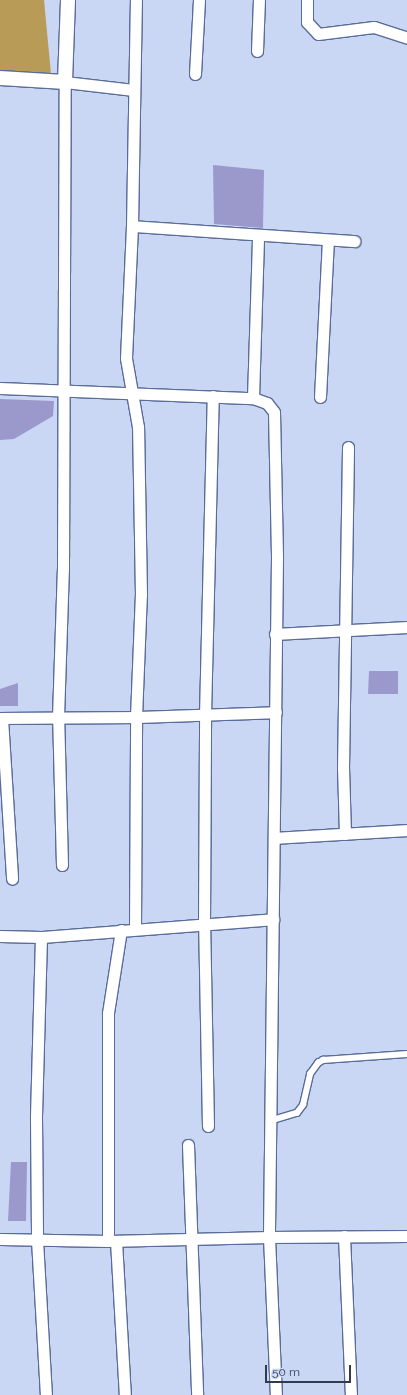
<!DOCTYPE html>
<html>
<head>
<meta charset="utf-8">
<style>
  body { margin:0 }
  #map { position:relative; width:407px; height:1395px; overflow:hidden; background:#c9d7f5; font-family:Raleway,sans-serif }
  div>[style] { position:absolute }
  .forest>* { inset:0; background:#b89b57 }
  .building>* { inset:0; background:#9b98cb }
  .roads { filter:drop-shadow(1px 0 #5a6c99) drop-shadow(-1px 0 #5a6c99) drop-shadow(0 1px #5a6c99) drop-shadow(0 -1px #5a6c99) }
  .service>* { height:5.5px; margin:-2.75px; padding:0 2.75px; transform-origin:2.75px; border-radius:2.75px; background:#fff }
  .minor>* { height:11px; margin:-5.5px; padding:0 5.5px; transform-origin:5.5px; border-radius:5.5px; background:#fff }
  .tertiary>* { height:14px; margin:-7px; padding:0 7px; transform-origin:7px; border-radius:7px; background:#fff }
  span { translate:-50% -50%; white-space:nowrap; text-align:center; line-height:1.15; -webkit-text-stroke:3px #c9d7f5; paint-order:stroke }
  .scale { position:absolute; left:265px; top:1365px; width:86px; height:18px; box-sizing:border-box; border:2px solid #313a4e; border-top:0; padding-left:5px; font-size:12px; line-height:14px; white-space:nowrap; color:#313a4e; -webkit-text-stroke:3px #c9d7f5; paint-order:stroke }
</style>
</head>
<body>
<div id="map">
  <div class="forest">
    <i style="clip-path:polygon(0 0,44px 0,51px 74px,0 71px)"></i>
  </div>
  <div class="building">
    <i style="clip-path:polygon(213px 165px,264px 170px,263px 228px,214px 224px)"></i>
    <i style="clip-path:polygon(0 399px,54px 401px,53px 416px,14px 439px,0 440px)"></i>
    <i style="clip-path:polygon(369px 671px,398px 671px,398px 694px,368px 694px)"></i>
    <i style="clip-path:polygon(18px 683px,18px 706px,0 706px,0 689px)"></i>
    <i style="clip-path:polygon(11px 1162px,27px 1162px,26px 1221px,8px 1221px)"></i>
  </div>
  <div class="roads">
    <div class="service">
      <i style="left:270px;top:1121px;width:28px;rotate:-17deg"></i>
      <i style="left:297px;top:1113px;width:10px;rotate:-53deg"></i>
      <i style="left:303px;top:1105px;width:32px;rotate:-77deg"></i>
      <i style="left:310px;top:1074px;width:14px;rotate:-54deg"></i>
      <i style="left:318px;top:1063px;width:6px;rotate:-31deg"></i>
      <i style="left:323px;top:1060px;width:84px;rotate:-4.1deg"></i>
    </div>
    <div class="minor">
      <i style="left:307px;top:0;width:22px;rotate:90deg"></i>
      <i style="left:307px;top:22px;width:16px;rotate:47deg"></i>
      <i style="left:318px;top:34px;width:56px;rotate:-7.1deg"></i>
      <i style="left:374px;top:27px;width:35px;rotate:18deg"></i>
      <i style="left:257px;top:51px;width:51px;rotate:-87.8deg"></i>
      <i style="left:195px;top:74px;width:74px;rotate:-86.9deg"></i>
      <i style="left:132px;top:226px;width:223px;rotate:3.9deg"></i>
      <i style="left:0;top:388px;width:253px;rotate:2.3deg"></i>
      <i style="left:253px;top:398px;width:15px;rotate:20deg"></i>
      <i style="left:267px;top:403px;width:11px;rotate:52deg"></i>
      <i style="left:274px;top:412px;width:146px;rotate:88.8deg"></i>
      <i style="left:277px;top:558px;width:679px;rotate:90.68deg"></i>
      <i style="left:269px;top:1237px;width:158px;rotate:87.5deg"></i>
      <i style="left:320px;top:397px;width:157px;rotate:-87.1deg"></i>
      <i style="left:253px;top:398px;width:163px;rotate:-88.2deg"></i>
      <i style="left:275px;top:634px;width:132px;rotate:-3deg"></i>
      <i style="left:0;top:718px;width:136px;rotate:-0.4deg"></i>
      <i style="left:136px;top:717px;width:122px;rotate:-87.7deg"></i>
      <i style="left:141px;top:595px;width:168px;rotate:-91deg"></i>
      <i style="left:138px;top:427px;width:70px;rotate:-99.9deg"></i>
      <i style="left:126px;top:358px;width:132px;rotate:-87.4deg"></i>
      <i style="left:132px;top:226px;width:226px;rotate:-89deg"></i>
      <i style="left:2px;top:718px;width:161px;rotate:86.4deg"></i>
      <i style="left:345px;top:834px;width:66px;rotate:-91.7deg"></i>
      <i style="left:343px;top:768px;width:321px;rotate:-89.1deg"></i>
      <i style="left:274px;top:838px;width:133px;rotate:-3.4deg"></i>
      <i style="left:62px;top:865px;width:148px;rotate:-91.5deg"></i>
      <i style="left:58px;top:717px;width:148px;rotate:-88.1deg"></i>
      <i style="left:63px;top:569px;width:487px;rotate:-89.8deg"></i>
      <i style="left:65px;top:82px;width:69px;rotate:6.6deg"></i>
      <i style="left:135px;top:929px;width:212px;rotate:-89.7deg"></i>
      <i style="left:136px;top:717px;width:140px;rotate:-2deg"></i>
      <i style="left:0;top:936px;width:41px;rotate:1.4deg"></i>
      <i style="left:41px;top:937px;width:233px;rotate:-4.4deg"></i>
      <i style="left:41px;top:937px;width:181px;rotate:91.6deg"></i>
      <i style="left:36px;top:1118px;width:122px;rotate:89.5deg"></i>
      <i style="left:37px;top:1240px;width:155px;rotate:86.7deg"></i>
      <i style="left:208px;top:1126px;width:202px;rotate:-91.1deg"></i>
      <i style="left:204px;top:924px;width:209px;rotate:-89.7deg"></i>
      <i style="left:205px;top:715px;width:319px;rotate:-88.6deg"></i>
      <i style="left:188px;top:1145px;width:250px;rotate:87.9deg"></i>
      <i style="left:344px;top:1236px;width:159px;rotate:87.5deg"></i>
      <i style="left:0;top:1239px;width:108px;rotate:1.1deg"></i>
      <i style="left:108px;top:1241px;width:161px;rotate:-1.4deg"></i>
      <i style="left:269px;top:1237px;width:138px;rotate:-0.4deg"></i>
      <i style="left:108px;top:1241px;width:228px;rotate:-90deg"></i>
      <i style="left:108px;top:1013px;width:84px;rotate:-81.1deg"></i>
      <i style="left:116px;top:1241px;width:154px;rotate:86.7deg"></i>
    </div>
    <div class="tertiary">
      <i style="left:0;top:78px;width:65px;rotate:3.5deg"></i>
      <i style="left:65px;top:82px;width:82px;rotate:-87.9deg"></i>
    </div>
  </div>
  <div class="scale">50 m</div>
</div>
</body>
</html>
